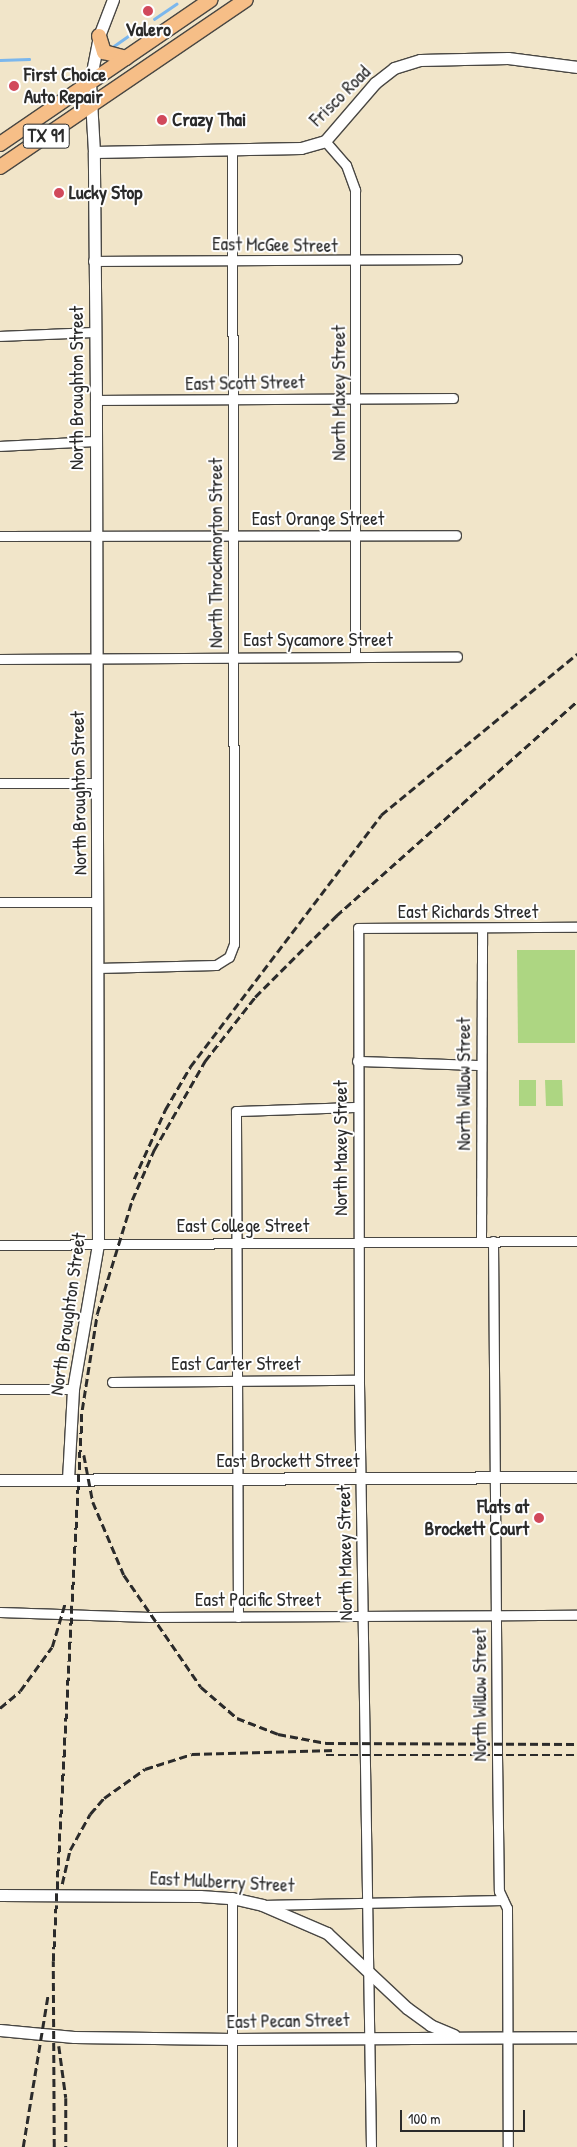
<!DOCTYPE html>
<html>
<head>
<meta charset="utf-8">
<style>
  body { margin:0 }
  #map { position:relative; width:577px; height:2147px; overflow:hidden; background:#f1e5c9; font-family:"Patrick Hand",sans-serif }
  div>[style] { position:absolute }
  .green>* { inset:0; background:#add682 }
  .stream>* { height:2.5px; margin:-1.25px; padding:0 1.25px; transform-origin:1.25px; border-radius:1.25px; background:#7bb7ed }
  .roads { filter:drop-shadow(1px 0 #494743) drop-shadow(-1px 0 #494743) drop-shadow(0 1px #494743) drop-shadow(0 -1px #494743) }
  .minor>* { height:9px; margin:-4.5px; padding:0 4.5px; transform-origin:4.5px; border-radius:4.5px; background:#fff }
  .tertiary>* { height:11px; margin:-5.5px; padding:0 5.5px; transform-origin:5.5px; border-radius:5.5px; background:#fff }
  .primary>* { height:14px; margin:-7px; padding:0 7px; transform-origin:7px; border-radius:7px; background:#f6be87 }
  .rail>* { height:2.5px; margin-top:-1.25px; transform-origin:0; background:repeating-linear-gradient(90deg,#2b2b2b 0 8px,transparent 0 12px) }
  .dots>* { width:14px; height:14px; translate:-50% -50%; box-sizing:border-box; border:2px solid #fff; border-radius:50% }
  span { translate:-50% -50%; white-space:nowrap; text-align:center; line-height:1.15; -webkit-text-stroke:4px #fff; paint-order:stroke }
  .shield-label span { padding:1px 4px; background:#fff; border:1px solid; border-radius:4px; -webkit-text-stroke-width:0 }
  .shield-label { font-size:18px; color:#2b2b2b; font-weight:700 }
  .poi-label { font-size:19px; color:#2b2b2b; font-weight:700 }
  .left { translate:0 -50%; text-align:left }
  .right { translate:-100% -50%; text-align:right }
  .street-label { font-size:19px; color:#2b2b2b }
  .scale { position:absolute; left:400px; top:2110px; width:125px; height:22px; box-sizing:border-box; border:2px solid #2b2b2b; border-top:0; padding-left:6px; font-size:15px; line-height:18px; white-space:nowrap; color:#2b2b2b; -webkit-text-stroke:4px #fff; paint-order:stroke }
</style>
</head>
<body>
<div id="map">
  <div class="green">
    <i style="clip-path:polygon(517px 950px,575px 950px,575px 1043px,518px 1043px)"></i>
    <i style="clip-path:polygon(519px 1080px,536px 1080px,536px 1106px,519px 1106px)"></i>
    <i style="clip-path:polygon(545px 1080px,562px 1080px,563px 1106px,546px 1106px)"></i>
  </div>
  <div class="stream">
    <i style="left:154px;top:19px;width:27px;rotate:-34deg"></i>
    <i style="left:111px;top:48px;width:32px;rotate:-35deg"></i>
    <i style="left:0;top:60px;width:29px;rotate:-2deg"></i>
  </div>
  <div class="roads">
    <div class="minor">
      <i style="left:325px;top:141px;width:32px;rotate:49deg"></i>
      <i style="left:346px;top:165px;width:27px;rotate:70deg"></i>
      <i style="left:355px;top:190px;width:465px;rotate:90deg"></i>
      <i style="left:93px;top:261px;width:364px;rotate:-0.3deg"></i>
      <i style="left:0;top:336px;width:95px;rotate:-2.4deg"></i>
      <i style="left:96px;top:400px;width:357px;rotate:-0.3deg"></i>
      <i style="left:0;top:446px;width:96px;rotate:-3deg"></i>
      <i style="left:0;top:536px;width:456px;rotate:-0.1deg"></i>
      <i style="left:0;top:659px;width:457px;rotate:-0.3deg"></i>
      <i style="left:0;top:783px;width:96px"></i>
      <i style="left:0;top:902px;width:98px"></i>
      <i style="left:97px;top:968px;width:119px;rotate:-1.4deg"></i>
      <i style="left:216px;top:965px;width:15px;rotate:-32deg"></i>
      <i style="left:229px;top:957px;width:14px;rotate:-69deg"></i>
      <i style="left:234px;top:944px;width:794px;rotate:-90.14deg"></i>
      <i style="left:357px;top:1061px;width:123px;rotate:1.9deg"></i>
      <i style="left:481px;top:1241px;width:313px;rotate:-89.8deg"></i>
      <i style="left:493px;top:1241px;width:514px;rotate:89.55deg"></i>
      <i style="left:497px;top:1755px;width:136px;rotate:89.2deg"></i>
      <i style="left:499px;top:1891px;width:19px;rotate:65deg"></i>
      <i style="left:507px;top:1908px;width:239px;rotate:89.8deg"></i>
      <i style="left:0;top:1245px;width:577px;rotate:-0.4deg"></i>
      <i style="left:112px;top:1382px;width:247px;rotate:-0.5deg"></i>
      <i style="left:0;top:1389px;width:73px"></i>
      <i style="left:0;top:1612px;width:150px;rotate:1.9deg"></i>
      <i style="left:150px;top:1617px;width:427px;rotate:-0.3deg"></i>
      <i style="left:238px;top:1617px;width:506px;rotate:-90.23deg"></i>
      <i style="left:236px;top:1111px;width:121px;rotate:-1.9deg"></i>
      <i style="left:262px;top:1905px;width:241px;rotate:-1.2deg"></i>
      <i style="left:232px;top:2147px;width:249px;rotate:-90deg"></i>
      <i style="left:371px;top:2147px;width:767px;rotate:-90.9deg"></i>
      <i style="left:359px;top:1380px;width:452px;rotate:-90.1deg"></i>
      <i style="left:358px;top:928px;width:219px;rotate:-0.3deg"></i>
    </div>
    <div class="tertiary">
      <i style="left:94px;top:152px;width:207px;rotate:-1.1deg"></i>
      <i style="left:301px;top:148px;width:25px;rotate:-16deg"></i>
      <i style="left:325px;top:141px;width:77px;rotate:-49.2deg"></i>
      <i style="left:375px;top:83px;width:24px;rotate:-38deg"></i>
      <i style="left:394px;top:68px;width:27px;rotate:-17deg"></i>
      <i style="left:420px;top:60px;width:88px;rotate:-1.3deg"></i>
      <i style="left:508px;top:58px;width:70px;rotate:7.4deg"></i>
      <i style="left:68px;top:1479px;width:90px;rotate:-86.8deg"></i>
      <i style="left:73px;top:1389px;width:147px;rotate:-80.2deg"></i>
      <i style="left:98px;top:1244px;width:844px;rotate:-90.14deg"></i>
      <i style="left:96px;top:400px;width:248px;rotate:-90.5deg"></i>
      <i style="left:94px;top:152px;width:70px;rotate:-93.3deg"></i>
      <i style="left:90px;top:82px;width:47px;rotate:-78.9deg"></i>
      <i style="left:99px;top:36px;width:39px;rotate:-69deg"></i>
      <i style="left:0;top:1480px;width:577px;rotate:-0.3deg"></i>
      <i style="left:0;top:1895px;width:200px;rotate:0.3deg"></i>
      <i style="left:200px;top:1896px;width:32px;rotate:4deg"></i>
      <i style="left:232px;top:1898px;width:31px;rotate:13deg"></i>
      <i style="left:262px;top:1905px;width:71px;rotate:23.3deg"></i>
      <i style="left:327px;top:1933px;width:110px;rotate:43.2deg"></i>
      <i style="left:407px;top:2008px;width:29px;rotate:36deg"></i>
      <i style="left:430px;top:2025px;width:26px;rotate:23deg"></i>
      <i style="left:0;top:2030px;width:74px;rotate:5.4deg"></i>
      <i style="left:74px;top:2037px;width:159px;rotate:0.7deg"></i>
      <i style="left:233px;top:2039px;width:344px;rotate:-0.3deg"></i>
    </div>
    <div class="primary">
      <i style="left:99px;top:36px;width:17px;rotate:73deg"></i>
      <i style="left:104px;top:52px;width:23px;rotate:15deg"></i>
      <i style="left:0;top:144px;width:255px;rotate:-34.4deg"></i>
      <i style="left:0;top:167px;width:297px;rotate:-34.2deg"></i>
    </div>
  </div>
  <div class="rail">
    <i style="left:134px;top:1179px;width:76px;rotate:-65.8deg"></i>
    <i style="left:165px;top:1110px;width:50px;rotate:-59.8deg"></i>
    <i style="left:190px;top:1067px;width:316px;rotate:-52.8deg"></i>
    <i style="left:381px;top:815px;width:254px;rotate:-39.4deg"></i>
    <i style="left:84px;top:1455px;width:48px;rotate:79.2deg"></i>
    <i style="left:93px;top:1502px;width:79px;rotate:67deg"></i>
    <i style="left:124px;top:1575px;width:136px;rotate:55.5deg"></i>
    <i style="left:201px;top:1687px;width:48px;rotate:40.7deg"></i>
    <i style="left:237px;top:1718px;width:44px;rotate:21.3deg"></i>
    <i style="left:278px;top:1734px;width:49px;rotate:10.6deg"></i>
    <i style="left:326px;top:1743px;width:251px;rotate:0.2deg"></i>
    <i style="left:0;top:1708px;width:26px;rotate:-40deg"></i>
    <i style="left:20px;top:1691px;width:54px;rotate:-54deg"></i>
    <i style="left:52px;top:1647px;width:46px;rotate:-73.5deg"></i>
    <i style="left:326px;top:1755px;width:251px"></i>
    <i style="left:62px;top:1884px;width:35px;rotate:-77deg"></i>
    <i style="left:70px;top:1850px;width:41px;rotate:-60.9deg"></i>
    <i style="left:90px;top:1814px;width:21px;rotate:-49deg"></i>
    <i style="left:104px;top:1798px;width:50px;rotate:-35.3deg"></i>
    <i style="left:145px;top:1769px;width:49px;rotate:-17.7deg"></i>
    <i style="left:192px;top:1754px;width:143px;rotate:-1.6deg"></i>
    <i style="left:59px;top:2046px;width:52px;rotate:82.3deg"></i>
    <i style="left:66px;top:2098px;width:49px;rotate:90deg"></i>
    <i style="left:23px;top:2147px;width:155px;rotate:-80.7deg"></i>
    <i style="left:54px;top:2147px;width:186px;rotate:-90.3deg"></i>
    <i style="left:53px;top:1961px;width:552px;rotate:-86.99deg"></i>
    <i style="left:82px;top:1410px;width:97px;rotate:-81.1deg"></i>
    <i style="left:97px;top:1314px;width:119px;rotate:-72.9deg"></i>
    <i style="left:132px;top:1200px;width:55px;rotate:-66.3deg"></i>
    <i style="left:154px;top:1150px;width:103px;rotate:-60.2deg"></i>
    <i style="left:205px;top:1061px;width:81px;rotate:-52deg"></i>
    <i style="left:255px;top:997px;width:115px;rotate:-45deg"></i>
    <i style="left:336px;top:916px;width:323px;rotate:-41.7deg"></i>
  </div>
  <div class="dots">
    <i style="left:148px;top:11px;background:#d1495b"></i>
    <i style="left:14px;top:86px;background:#d1495b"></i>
    <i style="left:162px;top:120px;background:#d1495b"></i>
    <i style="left:59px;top:193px;background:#d1495b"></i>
    <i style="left:539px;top:1518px;background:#d1495b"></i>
  </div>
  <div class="shield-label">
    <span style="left:46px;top:136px">TX 91</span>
  </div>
  <div class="poi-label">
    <span style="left:148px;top:30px">Valero</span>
    <span class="left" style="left:24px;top:86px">First Choice<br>Auto Repair</span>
    <span class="left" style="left:172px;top:120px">Crazy Thai</span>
    <span class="left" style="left:69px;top:193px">Lucky Stop</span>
    <span class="right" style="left:529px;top:1518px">Flats at<br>Brockett Court</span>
  </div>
  <div class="street-label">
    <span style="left:340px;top:96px;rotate:-45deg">Frisco Road</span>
    <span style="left:275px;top:245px;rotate:1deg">East McGee Street</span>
    <span style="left:245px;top:383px;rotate:-1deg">East Scott Street</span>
    <span style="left:77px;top:388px;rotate:-90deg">North Broughton Street</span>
    <span style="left:339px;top:393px;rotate:-90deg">North Maxey Street</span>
    <span style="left:318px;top:519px">East Orange Street</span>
    <span style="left:216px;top:553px;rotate:-90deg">North Throckmorton Street</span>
    <span style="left:318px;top:640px">East Sycamore Street</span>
    <span style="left:79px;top:793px;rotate:-91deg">North Broughton Street</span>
    <span style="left:468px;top:912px">East Richards Street</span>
    <span style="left:464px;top:1084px;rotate:-90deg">North Willow Street</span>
    <span style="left:341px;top:1148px;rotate:-90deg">North Maxey Street</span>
    <span style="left:243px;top:1226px">East College Street</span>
    <span style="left:68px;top:1314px;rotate:-82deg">North Broughton Street</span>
    <span style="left:236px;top:1364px">East Carter Street</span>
    <span style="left:288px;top:1461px">East Brockett Street</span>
    <span style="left:345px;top:1553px;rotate:-91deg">North Maxey Street</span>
    <span style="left:258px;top:1600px">East Pacific Street</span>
    <span style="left:480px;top:1695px;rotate:-90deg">North Willow Street</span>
    <span style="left:222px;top:1882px;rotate:3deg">East Mulberry Street</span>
    <span style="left:288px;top:2021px;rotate:-1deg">East Pecan Street</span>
  </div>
  <div class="scale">100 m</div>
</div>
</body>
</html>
